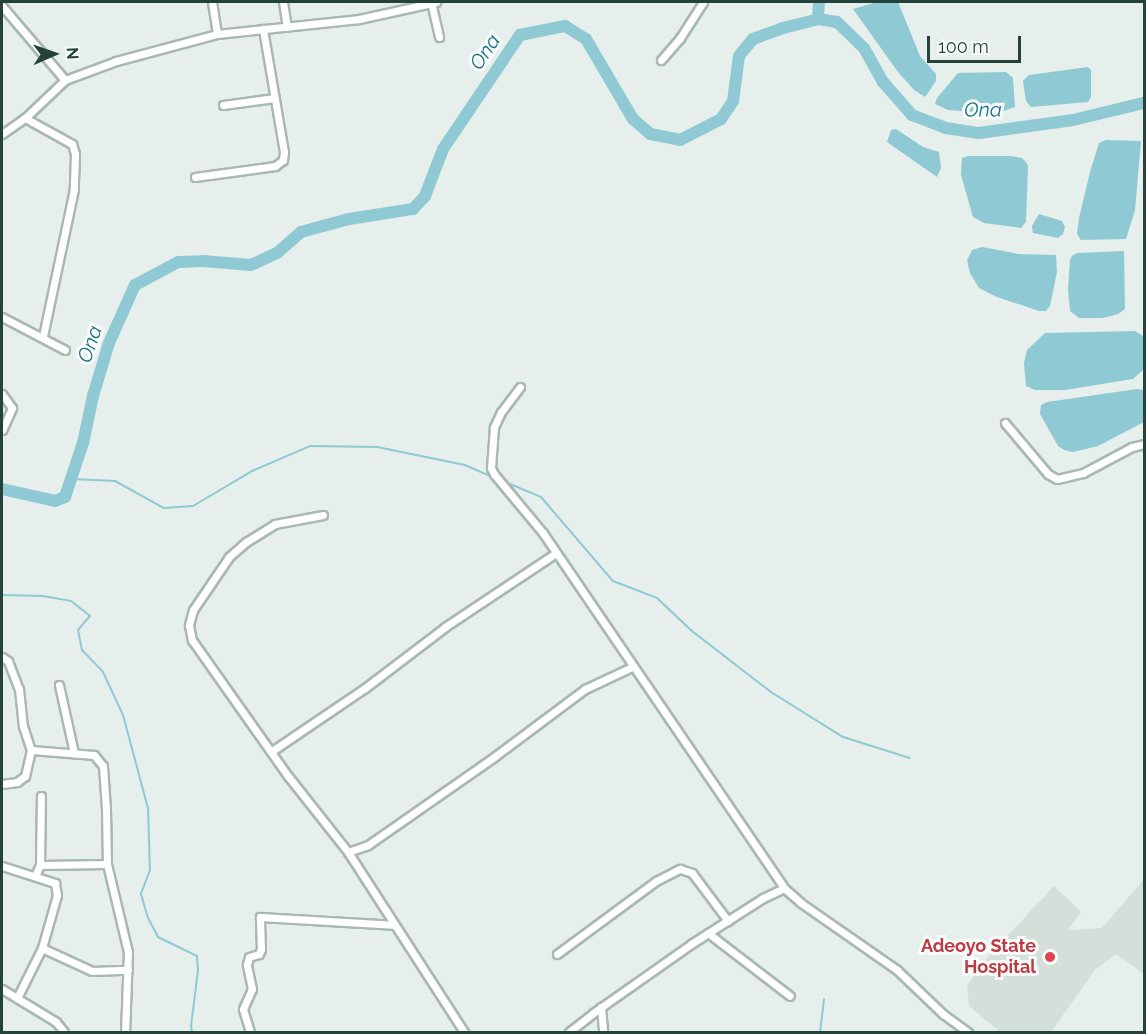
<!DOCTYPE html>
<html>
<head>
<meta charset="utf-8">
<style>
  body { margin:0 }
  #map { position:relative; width:1146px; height:1034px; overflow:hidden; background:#e6efeb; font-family:Raleway,sans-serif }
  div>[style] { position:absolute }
  .built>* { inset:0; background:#d4dfda }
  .water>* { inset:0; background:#8ec9d4 }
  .stream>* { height:2px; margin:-1px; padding:0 1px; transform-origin:1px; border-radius:1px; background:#8ec9d4 }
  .river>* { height:12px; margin:-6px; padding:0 6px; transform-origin:6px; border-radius:6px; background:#8ec9d4 }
  .roads { filter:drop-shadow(2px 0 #a8b8b2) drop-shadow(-2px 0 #a8b8b2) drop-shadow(0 2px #a8b8b2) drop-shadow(0 -2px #a8b8b2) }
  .street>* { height:7px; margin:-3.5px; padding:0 3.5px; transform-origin:3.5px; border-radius:3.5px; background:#fff }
  .dots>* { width:16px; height:16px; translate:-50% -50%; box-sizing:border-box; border:3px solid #f7fbf9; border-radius:50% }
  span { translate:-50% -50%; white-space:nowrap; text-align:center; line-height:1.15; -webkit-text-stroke:6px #f7fbf9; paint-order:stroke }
  .health-label { font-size:18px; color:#be3a42; font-weight:700 }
  .right { translate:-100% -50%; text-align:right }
  .water-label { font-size:20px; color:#1c6f80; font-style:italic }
  .frame { position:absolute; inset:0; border:3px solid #24423a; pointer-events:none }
  .north { position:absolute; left:24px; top:24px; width:60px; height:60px; -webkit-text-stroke:4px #f7fbf9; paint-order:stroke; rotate:88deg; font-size:16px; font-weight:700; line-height:24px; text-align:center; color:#24423a }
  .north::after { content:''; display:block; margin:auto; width:21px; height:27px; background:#24423a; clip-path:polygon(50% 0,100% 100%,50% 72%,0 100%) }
  .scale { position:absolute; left:927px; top:36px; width:94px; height:27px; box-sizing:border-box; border:3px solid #24423a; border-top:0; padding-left:8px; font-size:18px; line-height:21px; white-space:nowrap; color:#24423a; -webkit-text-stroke:4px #f7fbf9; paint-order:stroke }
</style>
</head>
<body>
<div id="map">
  <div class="built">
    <i style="clip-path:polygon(1144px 879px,1144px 974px,1116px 954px,1095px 970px,1051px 1032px,1000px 1032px,969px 1006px,967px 986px,985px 960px,1054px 886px,1081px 912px,1068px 930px,1102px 928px)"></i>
  </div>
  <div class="water">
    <i style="clip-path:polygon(877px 2px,898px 2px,920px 56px,936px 74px,936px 81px,925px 97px,914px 90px,898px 72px,853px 9px)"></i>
    <i style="clip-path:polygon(1088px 67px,1091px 70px,1091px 97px,1088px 102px,1031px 107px,1026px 101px,1023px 81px,1029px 75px)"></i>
    <i style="clip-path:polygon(1006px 72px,1013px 78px,1015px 107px,998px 113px,974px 112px,948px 110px,935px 104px,937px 98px,958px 73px)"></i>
    <i style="clip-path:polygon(896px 129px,923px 147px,939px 152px,941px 168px,937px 177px,887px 142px,891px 130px)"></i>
    <i style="clip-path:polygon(1106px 140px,1141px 141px,1135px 210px,1126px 239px,1081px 240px,1077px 234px,1079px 218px,1090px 172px,1099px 143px)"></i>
    <i style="clip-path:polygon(968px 156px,1010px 156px,1022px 158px,1026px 162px,1028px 166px,1026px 222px,1021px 228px,984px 223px,973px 217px,961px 175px,962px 158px)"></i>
    <i style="clip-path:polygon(1039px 214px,1062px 221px,1065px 227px,1063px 234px,1058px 238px,1033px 233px,1032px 226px)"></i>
    <i style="clip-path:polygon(982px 247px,1019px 254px,1056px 255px,1057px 272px,1050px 306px,1046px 311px,1039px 311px,997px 297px,979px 288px,970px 273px,967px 260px,972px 250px)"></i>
    <i style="clip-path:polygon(1124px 251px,1125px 309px,1118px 314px,1103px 318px,1079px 318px,1070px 311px,1068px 289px,1070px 260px,1072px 256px,1077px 253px)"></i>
    <i style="clip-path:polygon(1135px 331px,1143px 336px,1144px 369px,1133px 379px,1065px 390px,1035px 390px,1026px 386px,1024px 363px,1027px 350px,1045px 333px)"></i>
    <i style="clip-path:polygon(1137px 389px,1144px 390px,1144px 422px,1098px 446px,1073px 452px,1064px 450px,1058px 446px,1040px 414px,1041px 405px,1047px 402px)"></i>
  </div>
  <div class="stream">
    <i style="left:72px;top:479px;width:43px;rotate:2.7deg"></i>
    <i style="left:115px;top:481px;width:56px;rotate:28.9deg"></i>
    <i style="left:164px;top:508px;width:29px;rotate:-4deg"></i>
    <i style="left:193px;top:506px;width:69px;rotate:-30.7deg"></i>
    <i style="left:252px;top:471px;width:63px;rotate:-23.3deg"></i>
    <i style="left:310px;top:446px;width:67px;rotate:0.9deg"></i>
    <i style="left:377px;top:447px;width:90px;rotate:11.6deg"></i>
    <i style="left:465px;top:465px;width:30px;rotate:24deg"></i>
    <i style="left:503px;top:481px;width:41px;rotate:22.8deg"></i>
    <i style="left:541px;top:497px;width:111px;rotate:49.4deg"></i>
    <i style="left:613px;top:581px;width:47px;rotate:21.1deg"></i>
    <i style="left:657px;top:598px;width:48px;rotate:43.3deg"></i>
    <i style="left:692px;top:631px;width:100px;rotate:37.7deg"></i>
    <i style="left:771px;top:692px;width:85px;rotate:32deg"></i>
    <i style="left:843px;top:737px;width:70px;rotate:17.4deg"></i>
    <i style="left:2px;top:595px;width:41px;rotate:1.4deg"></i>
    <i style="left:43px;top:596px;width:28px;rotate:10deg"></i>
    <i style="left:71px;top:601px;width:24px;rotate:38deg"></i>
    <i style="left:90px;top:616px;width:18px;rotate:131deg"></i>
    <i style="left:78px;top:630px;width:20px;rotate:79deg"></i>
    <i style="left:82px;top:650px;width:30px;rotate:46deg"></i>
    <i style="left:103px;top:672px;width:47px;rotate:65.1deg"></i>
    <i style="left:123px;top:715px;width:96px;rotate:75deg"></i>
    <i style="left:148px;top:808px;width:62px;rotate:88.2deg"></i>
    <i style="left:150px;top:870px;width:26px;rotate:111deg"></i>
    <i style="left:141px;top:894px;width:25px;rotate:74deg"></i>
    <i style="left:148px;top:918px;width:21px;rotate:62deg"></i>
    <i style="left:158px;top:937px;width:43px;rotate:26deg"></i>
    <i style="left:197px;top:956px;width:14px;rotate:86deg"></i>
    <i style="left:198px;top:970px;width:56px;rotate:97.1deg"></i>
    <i style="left:191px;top:1026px;width:6px;rotate:81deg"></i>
    <i style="left:820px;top:1032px;width:33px;rotate:-83deg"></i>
  </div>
  <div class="river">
    <i style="left:818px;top:19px;width:17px;rotate:-87deg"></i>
    <i style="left:2px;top:489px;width:54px;rotate:12.8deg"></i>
    <i style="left:55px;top:501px;width:11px;rotate:-22deg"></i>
    <i style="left:65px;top:497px;width:57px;rotate:-71.6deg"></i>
    <i style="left:83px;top:443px;width:48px;rotate:-78deg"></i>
    <i style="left:93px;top:396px;width:55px;rotate:-73.2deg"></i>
    <i style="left:109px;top:343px;width:64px;rotate:-65.9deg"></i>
    <i style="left:135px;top:285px;width:49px;rotate:-28.1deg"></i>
    <i style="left:178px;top:262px;width:25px;rotate:-2deg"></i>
    <i style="left:203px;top:261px;width:48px;rotate:4.8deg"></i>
    <i style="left:251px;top:265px;width:29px;rotate:-25deg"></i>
    <i style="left:277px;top:253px;width:32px;rotate:-41deg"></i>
    <i style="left:301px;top:232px;width:50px;rotate:-15.2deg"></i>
    <i style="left:349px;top:219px;width:65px;rotate:-8.9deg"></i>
    <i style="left:413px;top:209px;width:18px;rotate:-47deg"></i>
    <i style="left:425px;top:196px;width:50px;rotate:-69deg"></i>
    <i style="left:443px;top:149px;width:138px;rotate:-56deg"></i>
    <i style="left:520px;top:35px;width:46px;rotate:-11.3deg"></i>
    <i style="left:565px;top:26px;width:25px;rotate:32deg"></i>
    <i style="left:586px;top:39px;width:93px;rotate:59.6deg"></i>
    <i style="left:633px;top:119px;width:23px;rotate:41deg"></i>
    <i style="left:650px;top:134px;width:31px;rotate:11deg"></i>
    <i style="left:680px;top:140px;width:46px;rotate:-27.1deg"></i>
    <i style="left:721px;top:119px;width:22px;rotate:-56deg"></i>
    <i style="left:733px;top:101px;width:45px;rotate:-82.4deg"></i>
    <i style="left:739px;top:56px;width:22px;rotate:-51deg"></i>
    <i style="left:753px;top:39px;width:32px;rotate:-20deg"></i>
    <i style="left:783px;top:28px;width:36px;rotate:-14deg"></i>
    <i style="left:818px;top:19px;width:19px;rotate:9deg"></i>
    <i style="left:837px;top:22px;width:37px;rotate:44deg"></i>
    <i style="left:864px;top:48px;width:39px;rotate:61deg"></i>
    <i style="left:883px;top:82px;width:44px;rotate:48.7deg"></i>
    <i style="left:912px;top:115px;width:36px;rotate:21deg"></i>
    <i style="left:946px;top:128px;width:33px;rotate:9deg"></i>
    <i style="left:979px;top:133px;width:95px;rotate:-7.9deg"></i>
    <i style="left:1073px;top:120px;width:73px;rotate:-13.5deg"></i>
  </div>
  <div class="roads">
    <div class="street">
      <i style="left:212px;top:2px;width:32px;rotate:81deg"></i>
      <i style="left:283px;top:2px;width:25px;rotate:81deg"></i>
      <i style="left:431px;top:2px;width:36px;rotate:77deg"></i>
      <i style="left:2px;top:6px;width:97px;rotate:49.6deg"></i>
      <i style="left:661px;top:60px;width:29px;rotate:-49deg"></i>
      <i style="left:680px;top:38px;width:43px;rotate:-57.4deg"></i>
      <i style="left:223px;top:105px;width:52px;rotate:-7.7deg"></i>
      <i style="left:25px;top:118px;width:54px;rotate:29deg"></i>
      <i style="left:72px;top:144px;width:10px;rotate:73deg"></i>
      <i style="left:75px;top:154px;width:35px;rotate:92deg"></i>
      <i style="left:74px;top:189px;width:150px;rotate:101.9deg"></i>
      <i style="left:2px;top:134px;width:28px;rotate:-35deg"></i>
      <i style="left:25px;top:118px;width:55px;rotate:-43.5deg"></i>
      <i style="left:65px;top:80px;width:54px;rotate:-20.4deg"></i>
      <i style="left:116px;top:61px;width:105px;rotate:-15deg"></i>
      <i style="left:217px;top:34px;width:143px;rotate:-6deg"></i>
      <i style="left:359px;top:19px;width:79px;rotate:-12.4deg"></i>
      <i style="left:195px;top:177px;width:81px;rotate:-7.8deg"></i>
      <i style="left:275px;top:166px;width:10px;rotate:-37deg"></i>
      <i style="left:283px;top:160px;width:8px;rotate:-83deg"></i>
      <i style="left:284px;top:152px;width:125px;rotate:-99.7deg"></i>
      <i style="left:2px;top:317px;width:71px;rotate:27.6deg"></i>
      <i style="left:520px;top:387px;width:31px;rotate:127deg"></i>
      <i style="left:501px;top:412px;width:17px;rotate:115deg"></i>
      <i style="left:494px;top:427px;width:41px;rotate:94.2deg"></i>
      <i style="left:491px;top:468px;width:7px;rotate:63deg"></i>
      <i style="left:494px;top:474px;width:77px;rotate:50.3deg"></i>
      <i style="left:543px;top:533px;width:429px;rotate:55.8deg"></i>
      <i style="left:784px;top:888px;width:23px;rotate:41deg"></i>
      <i style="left:801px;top:903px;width:117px;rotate:34.9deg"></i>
      <i style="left:897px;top:970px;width:64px;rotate:43.7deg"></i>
      <i style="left:943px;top:1014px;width:31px;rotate:36deg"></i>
      <i style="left:2px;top:394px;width:17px;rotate:54deg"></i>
      <i style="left:12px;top:408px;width:24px;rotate:114deg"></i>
      <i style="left:1005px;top:423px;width:67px;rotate:49.9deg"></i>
      <i style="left:1048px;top:474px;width:10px;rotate:29deg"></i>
      <i style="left:1057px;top:479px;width:27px;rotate:-13deg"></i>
      <i style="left:1083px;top:473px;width:55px;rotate:-28deg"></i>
      <i style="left:1132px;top:447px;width:12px;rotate:-14deg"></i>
      <i style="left:323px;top:515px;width:49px;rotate:169.4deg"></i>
      <i style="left:275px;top:524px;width:34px;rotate:148deg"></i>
      <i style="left:246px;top:542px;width:23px;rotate:139deg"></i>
      <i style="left:229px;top:557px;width:64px;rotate:124.2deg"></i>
      <i style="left:193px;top:610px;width:16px;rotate:105deg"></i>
      <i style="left:189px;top:625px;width:15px;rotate:79deg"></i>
      <i style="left:192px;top:640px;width:166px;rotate:54.8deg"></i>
      <i style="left:288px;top:776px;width:97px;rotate:51.7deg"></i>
      <i style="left:348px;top:852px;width:214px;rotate:57.2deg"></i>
      <i style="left:2px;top:657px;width:7px;rotate:34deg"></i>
      <i style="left:8px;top:661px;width:30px;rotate:69deg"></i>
      <i style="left:19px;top:689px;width:37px;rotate:84deg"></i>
      <i style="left:23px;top:726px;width:25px;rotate:72deg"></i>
      <i style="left:31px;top:750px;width:27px;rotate:103deg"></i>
      <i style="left:25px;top:776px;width:10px;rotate:143deg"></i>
      <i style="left:17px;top:782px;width:15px;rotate:172deg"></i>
      <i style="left:59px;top:685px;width:70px;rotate:77.6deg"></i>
      <i style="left:31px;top:750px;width:63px;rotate:4.5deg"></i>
      <i style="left:94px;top:755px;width:14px;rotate:51deg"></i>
      <i style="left:103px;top:766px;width:43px;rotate:86deg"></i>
      <i style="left:106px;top:809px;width:55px;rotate:89deg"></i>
      <i style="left:107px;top:864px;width:67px;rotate:179.1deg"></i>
      <i style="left:272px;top:751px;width:112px;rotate:-34.1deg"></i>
      <i style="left:365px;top:688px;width:101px;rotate:-37.3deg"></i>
      <i style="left:445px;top:627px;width:133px;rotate:-33.7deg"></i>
      <i style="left:348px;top:852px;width:21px;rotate:-19deg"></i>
      <i style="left:368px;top:845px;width:154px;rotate:-34.9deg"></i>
      <i style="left:494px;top:757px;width:114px;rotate:-36.8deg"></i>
      <i style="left:585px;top:689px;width:52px;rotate:-25.1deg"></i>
      <i style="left:107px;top:864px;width:90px;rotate:76.6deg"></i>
      <i style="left:128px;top:952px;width:80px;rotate:92.1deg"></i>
      <i style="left:2px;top:866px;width:56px;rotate:17.8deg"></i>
      <i style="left:55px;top:883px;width:12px;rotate:81deg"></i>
      <i style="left:57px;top:895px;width:55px;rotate:105.8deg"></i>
      <i style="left:42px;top:948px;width:56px;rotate:116.6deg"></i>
      <i style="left:35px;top:876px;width:12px;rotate:-66deg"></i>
      <i style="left:40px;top:865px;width:69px;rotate:-89.2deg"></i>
      <i style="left:708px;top:933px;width:103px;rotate:37.5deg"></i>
      <i style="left:42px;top:948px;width:55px;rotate:24.7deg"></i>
      <i style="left:92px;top:971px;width:36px;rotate:-2deg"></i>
      <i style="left:557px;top:954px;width:123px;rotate:-36.4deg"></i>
      <i style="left:656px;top:881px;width:27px;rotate:-27deg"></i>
      <i style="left:680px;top:869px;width:13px;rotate:18deg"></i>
      <i style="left:692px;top:873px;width:60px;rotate:53.1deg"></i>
      <i style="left:2px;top:989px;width:63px;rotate:31.4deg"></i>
      <i style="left:56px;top:1022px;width:13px;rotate:51deg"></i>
      <i style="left:601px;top:1007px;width:25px;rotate:85deg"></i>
      <i style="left:250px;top:1032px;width:24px;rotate:-107deg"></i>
      <i style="left:243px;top:1009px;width:22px;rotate:-66deg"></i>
      <i style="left:252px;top:989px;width:25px;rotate:-102deg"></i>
      <i style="left:247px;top:965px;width:8px;rotate:-76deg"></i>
      <i style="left:249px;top:957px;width:10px;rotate:-17deg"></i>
      <i style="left:259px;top:954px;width:5px;rotate:-68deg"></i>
      <i style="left:261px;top:949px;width:32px;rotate:-92deg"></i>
      <i style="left:260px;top:917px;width:133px;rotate:3.4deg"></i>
      <i style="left:569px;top:1032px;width:31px;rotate:-38deg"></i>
      <i style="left:593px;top:1013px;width:120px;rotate:-35.1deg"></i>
      <i style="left:691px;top:944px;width:85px;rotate:-32.6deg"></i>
      <i style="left:763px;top:898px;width:23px;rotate:-25deg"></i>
    </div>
  </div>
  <div class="dots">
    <i style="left:1050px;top:957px;background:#e0444e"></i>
  </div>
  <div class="health-label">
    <span class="right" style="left:1036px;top:957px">Adeoyo State<br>Hospital</span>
  </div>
  <div class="water-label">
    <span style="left:485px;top:52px;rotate:-56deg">Ona</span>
    <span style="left:983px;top:110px;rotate:-1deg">Ona</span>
    <span style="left:90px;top:344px;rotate:-71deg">Ona</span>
  </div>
  <div class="frame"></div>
  <div class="north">N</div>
  <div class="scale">100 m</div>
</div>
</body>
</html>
